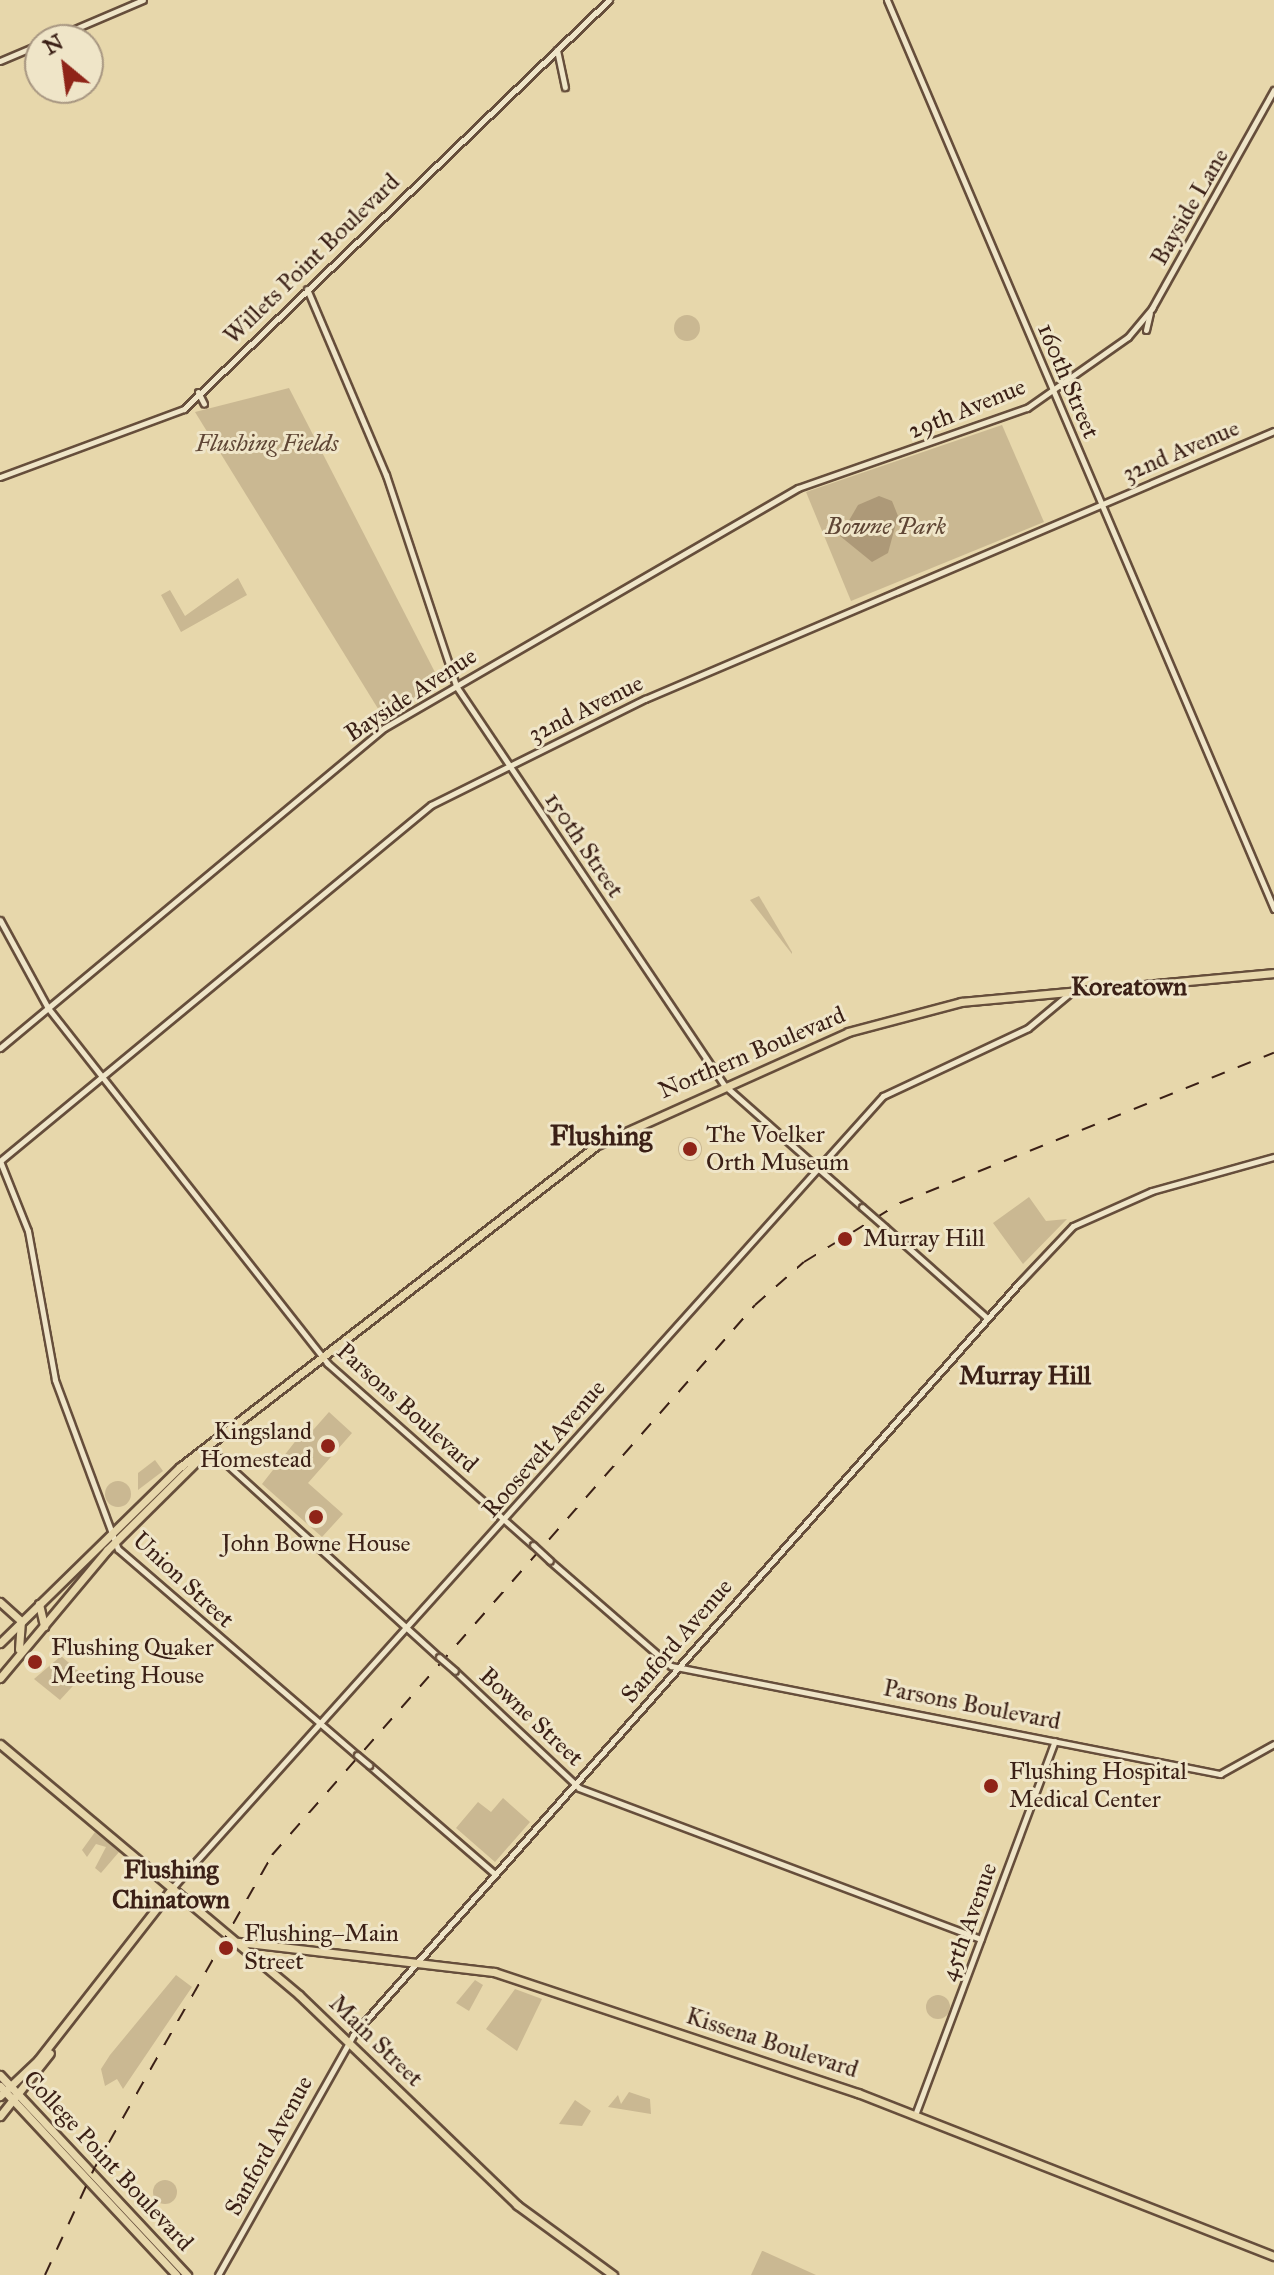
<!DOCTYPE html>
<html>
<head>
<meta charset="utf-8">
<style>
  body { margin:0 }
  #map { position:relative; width:1274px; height:2275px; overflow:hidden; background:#e7d7ab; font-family:"IM FELL Great Primer",serif }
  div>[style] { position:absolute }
  .green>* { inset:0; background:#cab892 }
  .round { border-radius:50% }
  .water>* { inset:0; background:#ad9978 }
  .roads { filter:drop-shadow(2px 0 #664e3b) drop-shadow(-2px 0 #664e3b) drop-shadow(0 2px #664e3b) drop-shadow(0 -2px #664e3b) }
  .minor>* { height:5px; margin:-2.5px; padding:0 2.5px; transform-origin:2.5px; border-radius:2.5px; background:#efe5c8 }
  .major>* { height:7px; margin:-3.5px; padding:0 3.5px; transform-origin:3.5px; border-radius:3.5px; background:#e7d7ab }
  .rail>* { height:2px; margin-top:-1px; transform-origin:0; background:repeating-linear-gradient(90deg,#3b2016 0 14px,transparent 0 28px) }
  .bridges { filter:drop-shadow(2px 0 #664e3b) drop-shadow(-2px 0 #664e3b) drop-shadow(0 2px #664e3b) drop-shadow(0 -2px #664e3b) }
  .minor-bridge>* { height:5px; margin:-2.5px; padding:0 2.5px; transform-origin:2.5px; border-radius:2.5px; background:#efe5c8 }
  .dots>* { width:22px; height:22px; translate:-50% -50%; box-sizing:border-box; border:4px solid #efe5c8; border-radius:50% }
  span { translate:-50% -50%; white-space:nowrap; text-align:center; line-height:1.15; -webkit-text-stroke:6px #efe5c8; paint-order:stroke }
  .street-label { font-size:24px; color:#3b2016 }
  .park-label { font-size:24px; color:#5f4635; font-style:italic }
  .poi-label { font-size:24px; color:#3b2016 }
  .left { translate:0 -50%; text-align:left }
  .right { translate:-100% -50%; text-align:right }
  .neighbourhood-label { font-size:26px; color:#3b2016; font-weight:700 }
  .quarter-label { font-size:28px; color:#3b2016; font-weight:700 }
  .north { position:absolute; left:24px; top:24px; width:80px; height:80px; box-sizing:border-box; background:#efe5c8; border:2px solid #a79681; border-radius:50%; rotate:331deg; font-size:22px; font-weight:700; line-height:32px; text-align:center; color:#3b2016 }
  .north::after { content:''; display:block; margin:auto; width:28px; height:36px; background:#8f2418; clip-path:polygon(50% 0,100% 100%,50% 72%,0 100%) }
</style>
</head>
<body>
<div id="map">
  <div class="green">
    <i class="round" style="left:674px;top:315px;width:26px;height:26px"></i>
    <i style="clip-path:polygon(289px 388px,441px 684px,385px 720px,195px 412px)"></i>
    <i style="clip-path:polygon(1002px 425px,1044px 522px,851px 601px,806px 492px)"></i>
    <i style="clip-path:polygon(238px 578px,247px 595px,181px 632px,161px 595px,170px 590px,185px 616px)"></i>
    <i style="clip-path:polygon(759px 896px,792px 952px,792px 954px,750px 900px)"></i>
    <i class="round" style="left:678px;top:1137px;width:24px;height:24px"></i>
    <i style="clip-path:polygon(1029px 1197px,1046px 1221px,1067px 1219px,1023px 1264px,993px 1223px)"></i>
    <i style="clip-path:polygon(329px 1412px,352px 1433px,308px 1483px,343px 1514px,322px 1537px,262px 1484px,301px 1434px,306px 1438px)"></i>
    <i style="clip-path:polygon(155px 1460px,163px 1471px,138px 1490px,138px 1473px)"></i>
    <i class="round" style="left:105px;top:1481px;width:26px;height:26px"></i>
    <i style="clip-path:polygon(61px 1656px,83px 1675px,60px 1700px,34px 1679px)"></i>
    <i style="clip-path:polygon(503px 1798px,530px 1822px,495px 1862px,456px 1828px,478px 1802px,491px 1812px)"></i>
    <i style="clip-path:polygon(95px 1832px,119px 1852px,101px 1873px,95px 1868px,106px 1847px,96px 1844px,87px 1857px,82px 1850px)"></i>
    <i style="clip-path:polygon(176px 1975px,192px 1987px,123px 2089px,117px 2079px,105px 2086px,101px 2069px,110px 2055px)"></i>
    <i style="clip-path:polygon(475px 1980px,483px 1985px,469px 2011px,456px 2003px)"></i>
    <i style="clip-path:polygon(515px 1989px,542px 1999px,517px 2051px,486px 2029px)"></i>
    <i class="round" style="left:926px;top:1995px;width:24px;height:24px"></i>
    <i style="clip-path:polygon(629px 2092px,650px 2099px,651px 2114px,608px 2107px,618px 2095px,621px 2104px)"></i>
    <i style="clip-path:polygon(575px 2100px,591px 2111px,582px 2126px,559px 2124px)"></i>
    <i class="round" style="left:153px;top:2180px;width:24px;height:24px"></i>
    <i style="clip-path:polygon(762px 2251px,763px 2251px,816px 2275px,751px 2275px)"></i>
  </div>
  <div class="water">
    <i style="clip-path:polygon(879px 496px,892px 501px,898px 516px,888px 553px,872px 562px,840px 536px,858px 505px)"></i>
  </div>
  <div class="roads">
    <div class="minor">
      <i style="left:887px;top:0;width:988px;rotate:66.94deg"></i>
      <i style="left:49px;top:40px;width:102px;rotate:-23.1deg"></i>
      <i style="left:557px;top:50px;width:38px;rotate:78deg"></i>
      <i style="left:0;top:61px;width:43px;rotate:-23deg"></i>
      <i style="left:307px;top:289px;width:202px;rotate:67deg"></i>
      <i style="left:386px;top:475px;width:222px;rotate:71.6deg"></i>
      <i style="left:456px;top:686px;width:481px;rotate:56.1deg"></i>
      <i style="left:724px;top:1085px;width:184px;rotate:41.5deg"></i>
      <i style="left:1146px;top:330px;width:17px;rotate:-77deg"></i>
      <i style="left:198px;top:392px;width:13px;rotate:63deg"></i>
      <i style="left:0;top:477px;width:196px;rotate:-20.3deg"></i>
      <i style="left:184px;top:409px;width:590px;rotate:-43.9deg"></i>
      <i style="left:0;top:920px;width:100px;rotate:61.4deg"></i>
      <i style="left:48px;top:1008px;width:452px;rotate:51.8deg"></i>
      <i style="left:327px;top:1363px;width:275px;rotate:41.5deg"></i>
      <i style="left:0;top:1048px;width:500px;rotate:-39.8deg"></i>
      <i style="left:384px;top:728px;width:479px;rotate:-30.1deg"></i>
      <i style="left:798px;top:488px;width:243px;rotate:-19.3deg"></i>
      <i style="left:1027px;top:408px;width:123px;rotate:-35.1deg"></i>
      <i style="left:1128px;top:337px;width:38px;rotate:-50deg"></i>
      <i style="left:1152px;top:308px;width:250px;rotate:-60.8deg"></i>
      <i style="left:0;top:1161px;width:559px;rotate:-39.56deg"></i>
      <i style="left:431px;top:805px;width:239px;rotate:-26.4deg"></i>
      <i style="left:645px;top:699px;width:684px;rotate:-23.08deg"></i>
      <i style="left:0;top:1161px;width:75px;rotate:68.2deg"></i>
      <i style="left:28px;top:1231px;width:151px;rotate:79.7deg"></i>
      <i style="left:55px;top:1380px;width:180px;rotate:69.6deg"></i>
      <i style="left:118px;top:1549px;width:316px;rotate:40.8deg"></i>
      <i style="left:885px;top:1227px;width:137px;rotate:41.7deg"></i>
      <i style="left:209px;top:1448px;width:311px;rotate:42.3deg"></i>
      <i style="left:550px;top:1561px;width:160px;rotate:41deg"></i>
      <i style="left:671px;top:1666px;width:560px;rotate:11.13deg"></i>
      <i style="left:1220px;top:1774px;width:62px;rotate:-29.1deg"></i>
      <i style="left:455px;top:1671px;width:170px;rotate:43.3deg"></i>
      <i style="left:579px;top:1788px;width:429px;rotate:20.6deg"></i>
      <i style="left:369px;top:1765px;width:167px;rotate:40.9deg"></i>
      <i style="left:173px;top:1887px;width:1063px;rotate:-48.09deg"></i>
      <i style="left:883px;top:1096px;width:160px;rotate:-25.1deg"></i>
      <i style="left:1028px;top:1028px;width:55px;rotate:-39.8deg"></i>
      <i style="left:915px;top:2115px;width:399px;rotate:-69.5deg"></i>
      <i style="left:218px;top:2275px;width:275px;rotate:-60.6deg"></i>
      <i style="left:353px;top:2035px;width:1006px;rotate:-48.47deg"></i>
      <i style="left:1020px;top:1282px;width:77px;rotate:-46.6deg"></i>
      <i style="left:1073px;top:1226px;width:86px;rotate:-23.9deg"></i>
      <i style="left:1152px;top:1191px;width:127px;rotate:-15.6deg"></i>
    </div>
    <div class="major">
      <i style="left:0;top:1602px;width:28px;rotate:42deg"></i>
      <i style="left:39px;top:1604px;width:23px;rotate:77deg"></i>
      <i style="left:0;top:1643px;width:252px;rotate:-44.4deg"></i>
      <i style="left:180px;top:1467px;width:527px;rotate:-37.67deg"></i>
      <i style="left:597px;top:1145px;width:275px;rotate:-24.2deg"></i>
      <i style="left:848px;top:1032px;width:117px;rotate:-14.9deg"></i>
      <i style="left:961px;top:1002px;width:314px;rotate:-5.3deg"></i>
      <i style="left:19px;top:1649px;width:28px;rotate:-86deg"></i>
      <i style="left:0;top:1678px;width:167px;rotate:-50.1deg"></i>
      <i style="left:107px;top:1550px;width:129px;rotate:-44.7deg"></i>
      <i style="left:0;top:1744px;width:390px;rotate:40deg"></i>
      <i style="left:299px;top:1995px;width:303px;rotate:43.9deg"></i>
      <i style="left:517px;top:2205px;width:119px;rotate:36.1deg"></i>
      <i style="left:238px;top:1942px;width:258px;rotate:6.7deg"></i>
      <i style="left:494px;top:1972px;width:384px;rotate:18.4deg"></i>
      <i style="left:858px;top:2093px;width:447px;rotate:21.4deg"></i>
      <i style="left:0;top:2075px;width:274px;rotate:46.9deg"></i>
      <i style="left:0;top:2086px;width:258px;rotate:47deg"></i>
      <i style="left:0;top:2096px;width:52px;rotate:-43.5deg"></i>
      <i style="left:38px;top:2060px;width:219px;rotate:-52deg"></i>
      <i style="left:0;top:2116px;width:80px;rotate:-51.6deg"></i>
    </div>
  </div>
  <div class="rail">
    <i style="left:45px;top:2275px;width:119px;rotate:-65.2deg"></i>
    <i style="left:95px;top:2167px;width:359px;rotate:-60.4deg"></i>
    <i style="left:272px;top:1855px;width:732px;rotate:-48.71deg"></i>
    <i style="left:755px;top:1305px;width:65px;rotate:-41.3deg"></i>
    <i style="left:804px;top:1262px;width:113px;rotate:-31.6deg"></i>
    <i style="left:900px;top:1203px;width:403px;rotate:-21.9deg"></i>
  </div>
  <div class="bridges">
    <div class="minor-bridge">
      <i style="left:862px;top:1207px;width:30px;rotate:41deg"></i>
      <i style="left:533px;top:1545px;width:23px;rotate:43deg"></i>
      <i style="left:439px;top:1657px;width:21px;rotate:41deg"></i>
      <i style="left:357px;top:1755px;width:16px;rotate:40deg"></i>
    </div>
  </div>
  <div class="dots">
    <i style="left:690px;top:1149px;background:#8f2418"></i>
    <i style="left:845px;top:1239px;background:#8f2418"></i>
    <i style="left:328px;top:1446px;background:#8f2418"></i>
    <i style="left:316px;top:1517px;background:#8f2418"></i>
    <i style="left:35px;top:1662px;background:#8f2418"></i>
    <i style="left:991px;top:1786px;background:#8f2418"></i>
    <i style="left:226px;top:1948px;background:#8f2418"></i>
  </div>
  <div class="street-label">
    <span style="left:1190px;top:207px;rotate:-60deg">Bayside Lane</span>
    <span style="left:312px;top:259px;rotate:-44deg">Willets Point Boulevard</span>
    <span style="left:1068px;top:381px;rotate:67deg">160th Street</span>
    <span style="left:967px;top:409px;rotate:-22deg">29th Avenue</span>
    <span style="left:1181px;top:451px;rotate:-23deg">32nd Avenue</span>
    <span style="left:411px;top:695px;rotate:-33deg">Bayside Avenue</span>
    <span style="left:586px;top:709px;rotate:-26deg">32nd Avenue</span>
    <span style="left:584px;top:845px;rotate:56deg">150th Street</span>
    <span style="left:752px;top:1053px;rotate:-23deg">Northern Boulevard</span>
    <span style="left:407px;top:1408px;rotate:42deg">Parsons Boulevard</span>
    <span style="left:544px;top:1449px;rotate:-49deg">Roosevelt Avenue</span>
    <span style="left:183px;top:1580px;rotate:43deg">Union Street</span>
    <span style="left:677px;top:1641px;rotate:-49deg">Sanford Avenue</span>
    <span style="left:972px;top:1705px;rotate:11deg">Parsons Boulevard</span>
    <span style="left:531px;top:1717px;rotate:43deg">Bowne Street</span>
    <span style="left:969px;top:1922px;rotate:-70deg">45th Avenue</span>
    <span style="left:376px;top:2041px;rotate:44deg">Main Street</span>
    <span style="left:772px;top:2043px;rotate:18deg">Kissena Boulevard</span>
    <span style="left:269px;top:2146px;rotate:-61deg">Sanford Avenue</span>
    <span style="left:108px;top:2161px;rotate:47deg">College Point Boulevard</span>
  </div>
  <div class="park-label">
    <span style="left:267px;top:444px">Flushing Fields</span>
    <span style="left:886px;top:527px">Bowne Park</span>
  </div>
  <div class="poi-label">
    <span class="left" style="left:706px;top:1149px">The Voelker<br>Orth Museum</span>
    <span class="left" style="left:863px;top:1239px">Murray Hill</span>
    <span class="right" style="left:312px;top:1446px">Kingsland<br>Homestead</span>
    <span style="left:316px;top:1544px">John Bowne House</span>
    <span class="left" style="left:51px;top:1662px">Flushing Quaker<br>Meeting House</span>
    <span class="left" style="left:1009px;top:1786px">Flushing Hospital<br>Medical Center</span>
    <span class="left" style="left:244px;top:1948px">Flushing–Main<br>Street</span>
  </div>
  <div class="neighbourhood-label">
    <span style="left:1129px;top:987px">Koreatown</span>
    <span style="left:1025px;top:1376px">Murray Hill</span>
    <span style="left:171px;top:1885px">Flushing<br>Chinatown</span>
  </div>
  <div class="quarter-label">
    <span style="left:601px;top:1136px">Flushing</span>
  </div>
  <div class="north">N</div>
</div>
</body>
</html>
